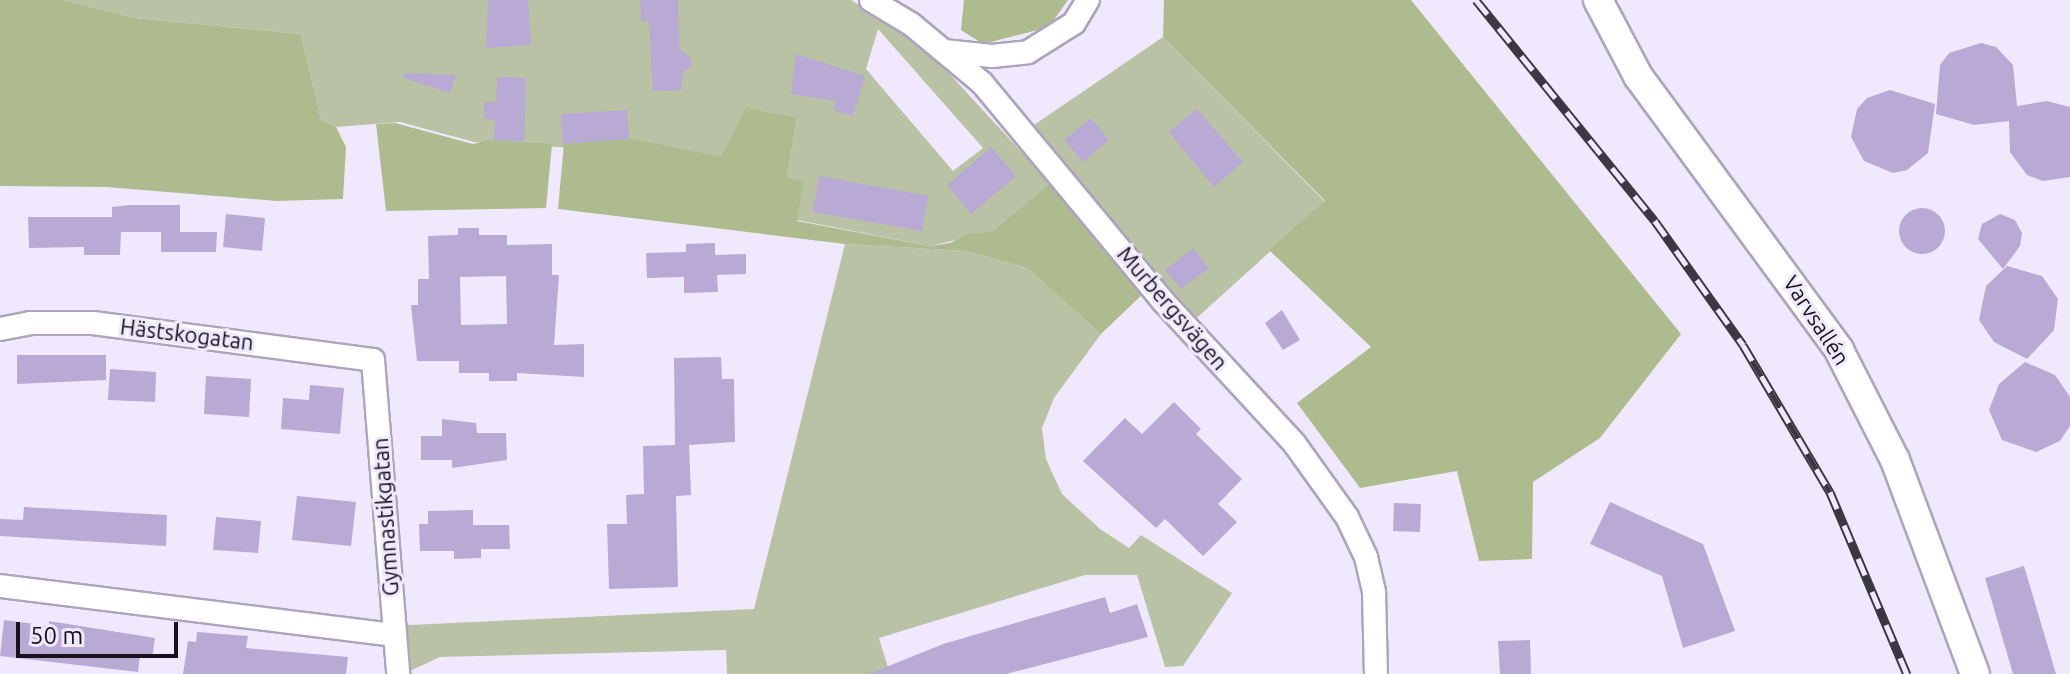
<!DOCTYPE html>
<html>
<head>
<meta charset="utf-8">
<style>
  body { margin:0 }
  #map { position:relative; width:2070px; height:674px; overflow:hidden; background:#f0e9fd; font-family:Ubuntu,sans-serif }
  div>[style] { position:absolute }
  .green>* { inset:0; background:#b9c2a5 }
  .forest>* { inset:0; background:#adbb8e }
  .building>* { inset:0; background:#b8aad5 }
  .round { border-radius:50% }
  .roads { filter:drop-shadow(2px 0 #aca5bc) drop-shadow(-2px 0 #aca5bc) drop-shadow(0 2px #aca5bc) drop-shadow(0 -2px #aca5bc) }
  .minor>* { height:22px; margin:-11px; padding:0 11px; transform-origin:11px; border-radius:11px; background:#fff }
  .tertiary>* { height:28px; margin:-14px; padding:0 14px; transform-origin:14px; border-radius:14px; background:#fff }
  .rail>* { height:9px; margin-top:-4.5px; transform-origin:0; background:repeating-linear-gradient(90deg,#f0e9fd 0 18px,#3c3843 0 36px); box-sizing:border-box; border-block:2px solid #3c3843 }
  span { translate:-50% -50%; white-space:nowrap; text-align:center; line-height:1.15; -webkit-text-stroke:6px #f0e9fd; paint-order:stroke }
  .street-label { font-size:22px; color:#16131c }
  .scale { position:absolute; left:16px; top:622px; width:162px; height:36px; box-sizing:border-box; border:4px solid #16131c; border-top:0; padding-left:10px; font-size:24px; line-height:28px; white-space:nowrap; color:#16131c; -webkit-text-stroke:6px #f0e9fd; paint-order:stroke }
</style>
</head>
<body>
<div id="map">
  <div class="green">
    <i style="clip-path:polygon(evenodd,63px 0,851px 0,922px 44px,1050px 183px,991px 232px,930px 246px,797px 220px,787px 177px,797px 119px,721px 157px,474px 142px,400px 122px,336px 127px,321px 120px,301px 34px,135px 18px,63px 0,878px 29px,983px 148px,953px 171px,866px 69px,878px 29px)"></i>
    <i style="clip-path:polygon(1163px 37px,1325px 202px,1189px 325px,1034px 125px)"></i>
    <i style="clip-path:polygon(845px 244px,966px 251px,1027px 268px,1101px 334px,1054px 398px,1042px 428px,1046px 459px,1062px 494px,1100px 529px,1129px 548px,1141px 535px,1232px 593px,1183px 666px,1165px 667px,1137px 575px,1085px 575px,879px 638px,890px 674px,727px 674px,726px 650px,440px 657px,403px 674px,397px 638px,380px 613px,410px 625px,754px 609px)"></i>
  </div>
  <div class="forest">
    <i style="clip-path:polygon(0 0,63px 0,135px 18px,301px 34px,321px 120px,336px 127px,346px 147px,343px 199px,277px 201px,106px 187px,0 186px)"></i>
    <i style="clip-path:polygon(964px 0,1068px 0,1049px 27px,983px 44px,961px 30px)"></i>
    <i style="clip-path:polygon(1164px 0,1411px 0,1681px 334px,1600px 438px,1533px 482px,1532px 559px,1479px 561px,1457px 471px,1360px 488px,1297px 403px,1371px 347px,1269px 250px,1325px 201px,1163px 37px)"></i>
    <i style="clip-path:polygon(746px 108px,797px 118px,787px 177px,803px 182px,797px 221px,930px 246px,950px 243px,969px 234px,991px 232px,1050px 183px,1146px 291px,1101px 334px,1027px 268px,966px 251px,845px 244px,558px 209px,564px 143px,628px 138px,721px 157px)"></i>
    <i style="clip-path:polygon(395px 123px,473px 144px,487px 140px,552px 144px,546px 208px,386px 211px,376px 124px)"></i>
  </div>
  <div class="building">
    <i style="clip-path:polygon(488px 0,528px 0,531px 45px,486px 48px)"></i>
    <i style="clip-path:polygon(640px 0,678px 0,679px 49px,690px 57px,692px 65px,682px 74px,682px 90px,653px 91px,649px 21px,641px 21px)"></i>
    <i style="clip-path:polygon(1981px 43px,1996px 47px,2013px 65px,2017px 106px,2047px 101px,2070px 107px,2070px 177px,2043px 181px,2027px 175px,2010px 152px,2009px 121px,1974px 125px,1936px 114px,1940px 65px,1949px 53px)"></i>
    <i style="clip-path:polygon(796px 54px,865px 76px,853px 116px,833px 110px,836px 101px,791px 94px)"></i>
    <i style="clip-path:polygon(405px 73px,456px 75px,450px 93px,404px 78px)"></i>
    <i style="clip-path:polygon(497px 77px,526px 78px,524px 141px,494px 140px,495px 120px,484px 119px,484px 102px,496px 102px)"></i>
    <i style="clip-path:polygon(1890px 90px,1935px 104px,1928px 153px,1907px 170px,1893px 173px,1864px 161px,1851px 137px,1857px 109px,1867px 98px)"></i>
    <i style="clip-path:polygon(1197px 109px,1243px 162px,1214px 187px,1169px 132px)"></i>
    <i style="clip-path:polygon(627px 110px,629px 139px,563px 144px,561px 114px)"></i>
    <i style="clip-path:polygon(1091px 118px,1109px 140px,1083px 162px,1064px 140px)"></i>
    <i style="clip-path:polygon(991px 147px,1016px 176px,971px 214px,947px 185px)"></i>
    <i style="clip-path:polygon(819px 176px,928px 196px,922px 231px,813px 212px)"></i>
    <i style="clip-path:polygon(129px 205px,180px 205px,180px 232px,217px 232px,216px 252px,161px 252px,161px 232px,121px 232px,120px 255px,84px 255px,84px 247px,29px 248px,28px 217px,112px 217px,112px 207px)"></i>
    <i class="round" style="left:1899px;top:208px;width:46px;height:46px"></i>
    <i style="clip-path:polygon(226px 214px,265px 218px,262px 251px,223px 247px)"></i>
    <i style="clip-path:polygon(2000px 214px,2015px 220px,2022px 233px,2020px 246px,2003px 269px,1978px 239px,1982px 224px)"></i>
    <i style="clip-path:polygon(evenodd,458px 228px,479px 228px,479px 235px,507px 235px,507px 245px,552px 244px,552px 275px,559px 275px,554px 345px,584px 344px,584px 377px,517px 373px,517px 381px,489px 381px,489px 373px,459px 373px,459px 361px,417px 361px,411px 305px,418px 305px,418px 279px,429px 279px,428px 236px,458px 235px,458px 228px,506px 276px,507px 324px,461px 325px,460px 277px,506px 276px)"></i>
    <i style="clip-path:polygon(715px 243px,715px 255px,746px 254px,746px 274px,717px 275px,718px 292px,684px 293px,684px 277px,647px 278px,646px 253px,686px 252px,686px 244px)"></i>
    <i style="clip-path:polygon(1193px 248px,1209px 268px,1181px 289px,1165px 270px)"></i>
    <i style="clip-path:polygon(2007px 266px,2042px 276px,2058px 299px,2054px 330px,2027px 359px,1994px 342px,1979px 320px,1986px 286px)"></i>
    <i style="clip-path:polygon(1282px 310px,1300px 340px,1283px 350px,1265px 323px)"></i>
    <i style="clip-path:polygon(17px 355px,106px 355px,106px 380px,17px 384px)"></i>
    <i style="clip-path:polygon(721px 357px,722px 379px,734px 379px,735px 442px,689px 445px,691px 495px,676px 496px,678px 587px,609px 589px,607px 524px,627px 524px,626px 495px,644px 494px,643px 446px,675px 445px,674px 358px)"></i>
    <i style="clip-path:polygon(2025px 362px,2055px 375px,2070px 397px,2070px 426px,2060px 441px,2036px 452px,2002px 440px,1989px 410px,1999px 384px)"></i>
    <i style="clip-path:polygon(110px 369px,156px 372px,155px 402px,108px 400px)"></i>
    <i style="clip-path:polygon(206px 376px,251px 379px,249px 417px,204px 414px)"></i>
    <i style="clip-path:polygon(310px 385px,344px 388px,340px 434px,281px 429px,283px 398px,309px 400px)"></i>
    <i style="clip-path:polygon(1174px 402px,1201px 429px,1196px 434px,1242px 479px,1218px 504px,1237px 522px,1203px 556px,1165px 519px,1156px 528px,1083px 461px,1125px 418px,1142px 434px)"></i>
    <i style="clip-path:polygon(442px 419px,476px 423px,477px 433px,506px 433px,507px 460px,452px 468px,452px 460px,421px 460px,421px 436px,442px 436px)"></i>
    <i style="clip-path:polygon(297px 496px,356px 502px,351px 546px,292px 540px)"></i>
    <i style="clip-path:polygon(1610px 502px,1703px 544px,1735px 631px,1683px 648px,1662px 576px,1590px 544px)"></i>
    <i style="clip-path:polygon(1394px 503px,1421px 504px,1420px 532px,1393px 531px)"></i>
    <i style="clip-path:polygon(24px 507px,167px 515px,166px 546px,0 536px,0 519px,23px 520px)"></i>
    <i style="clip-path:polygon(473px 510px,473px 525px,509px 525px,510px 549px,481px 549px,481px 558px,454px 559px,454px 551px,420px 551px,419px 524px,428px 524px,428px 511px)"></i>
    <i style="clip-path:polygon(216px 517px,261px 521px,258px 553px,213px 550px)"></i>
    <i style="clip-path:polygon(2024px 566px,2056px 674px,2013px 674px,1985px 578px)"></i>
    <i style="clip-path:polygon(1105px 597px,1110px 613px,1137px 604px,1148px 637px,1006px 674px,869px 674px,943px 644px)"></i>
    <i style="clip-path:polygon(4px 620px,49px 626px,49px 621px,155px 638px,152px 658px,140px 656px,138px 672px,0 656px)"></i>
    <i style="clip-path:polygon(197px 632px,248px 636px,246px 648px,348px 657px,346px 674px,183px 674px,188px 641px,196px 642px)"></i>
    <i style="clip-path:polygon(1530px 640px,1531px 674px,1500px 674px,1498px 641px)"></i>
  </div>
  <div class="roads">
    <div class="minor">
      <i style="left:871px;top:0;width:47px;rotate:31deg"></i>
      <i style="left:911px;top:24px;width:92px;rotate:39.7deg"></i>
      <i style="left:982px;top:83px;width:283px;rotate:50.3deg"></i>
      <i style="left:1163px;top:301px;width:193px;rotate:47.3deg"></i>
      <i style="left:1294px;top:443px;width:91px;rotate:54.4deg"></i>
      <i style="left:1347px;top:517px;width:44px;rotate:64.6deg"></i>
      <i style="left:1366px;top:557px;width:37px;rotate:77deg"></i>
      <i style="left:1374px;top:593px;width:81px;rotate:88.6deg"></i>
      <i style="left:944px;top:51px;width:48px;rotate:5.9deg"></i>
      <i style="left:992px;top:56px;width:36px;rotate:-6deg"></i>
      <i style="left:1028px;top:52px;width:54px;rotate:-32.2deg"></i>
      <i style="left:1074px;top:23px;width:27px;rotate:-59deg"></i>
      <i style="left:0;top:329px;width:31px;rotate:-11deg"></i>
      <i style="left:30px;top:323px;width:63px"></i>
      <i style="left:93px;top:323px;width:282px;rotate:7.5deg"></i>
      <i style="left:373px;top:360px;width:315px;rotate:85.4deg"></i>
      <i style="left:0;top:586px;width:397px;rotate:7.1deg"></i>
    </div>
    <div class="tertiary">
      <i style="left:1598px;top:0;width:86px;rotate:62.2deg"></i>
      <i style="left:1638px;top:76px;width:340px;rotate:53.7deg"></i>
      <i style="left:1839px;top:350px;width:123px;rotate:63deg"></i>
      <i style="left:1895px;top:460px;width:228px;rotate:69.5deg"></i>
    </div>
  </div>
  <div class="rail">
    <i style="left:1476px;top:0;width:284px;rotate:51deg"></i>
    <i style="left:1655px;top:221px;width:152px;rotate:54.6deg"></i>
    <i style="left:1743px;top:345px;width:171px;rotate:59.4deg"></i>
    <i style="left:1830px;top:492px;width:198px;rotate:67.1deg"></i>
  </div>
  <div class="street-label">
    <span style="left:1173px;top:308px;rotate:49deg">Murbergsvägen</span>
    <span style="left:1817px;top:320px;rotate:57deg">Varvsallén</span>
    <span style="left:187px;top:334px;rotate:7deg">Hästskogatan</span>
    <span style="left:385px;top:517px;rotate:-94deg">Gymnastikgatan</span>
  </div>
  <div class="scale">50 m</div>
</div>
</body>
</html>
